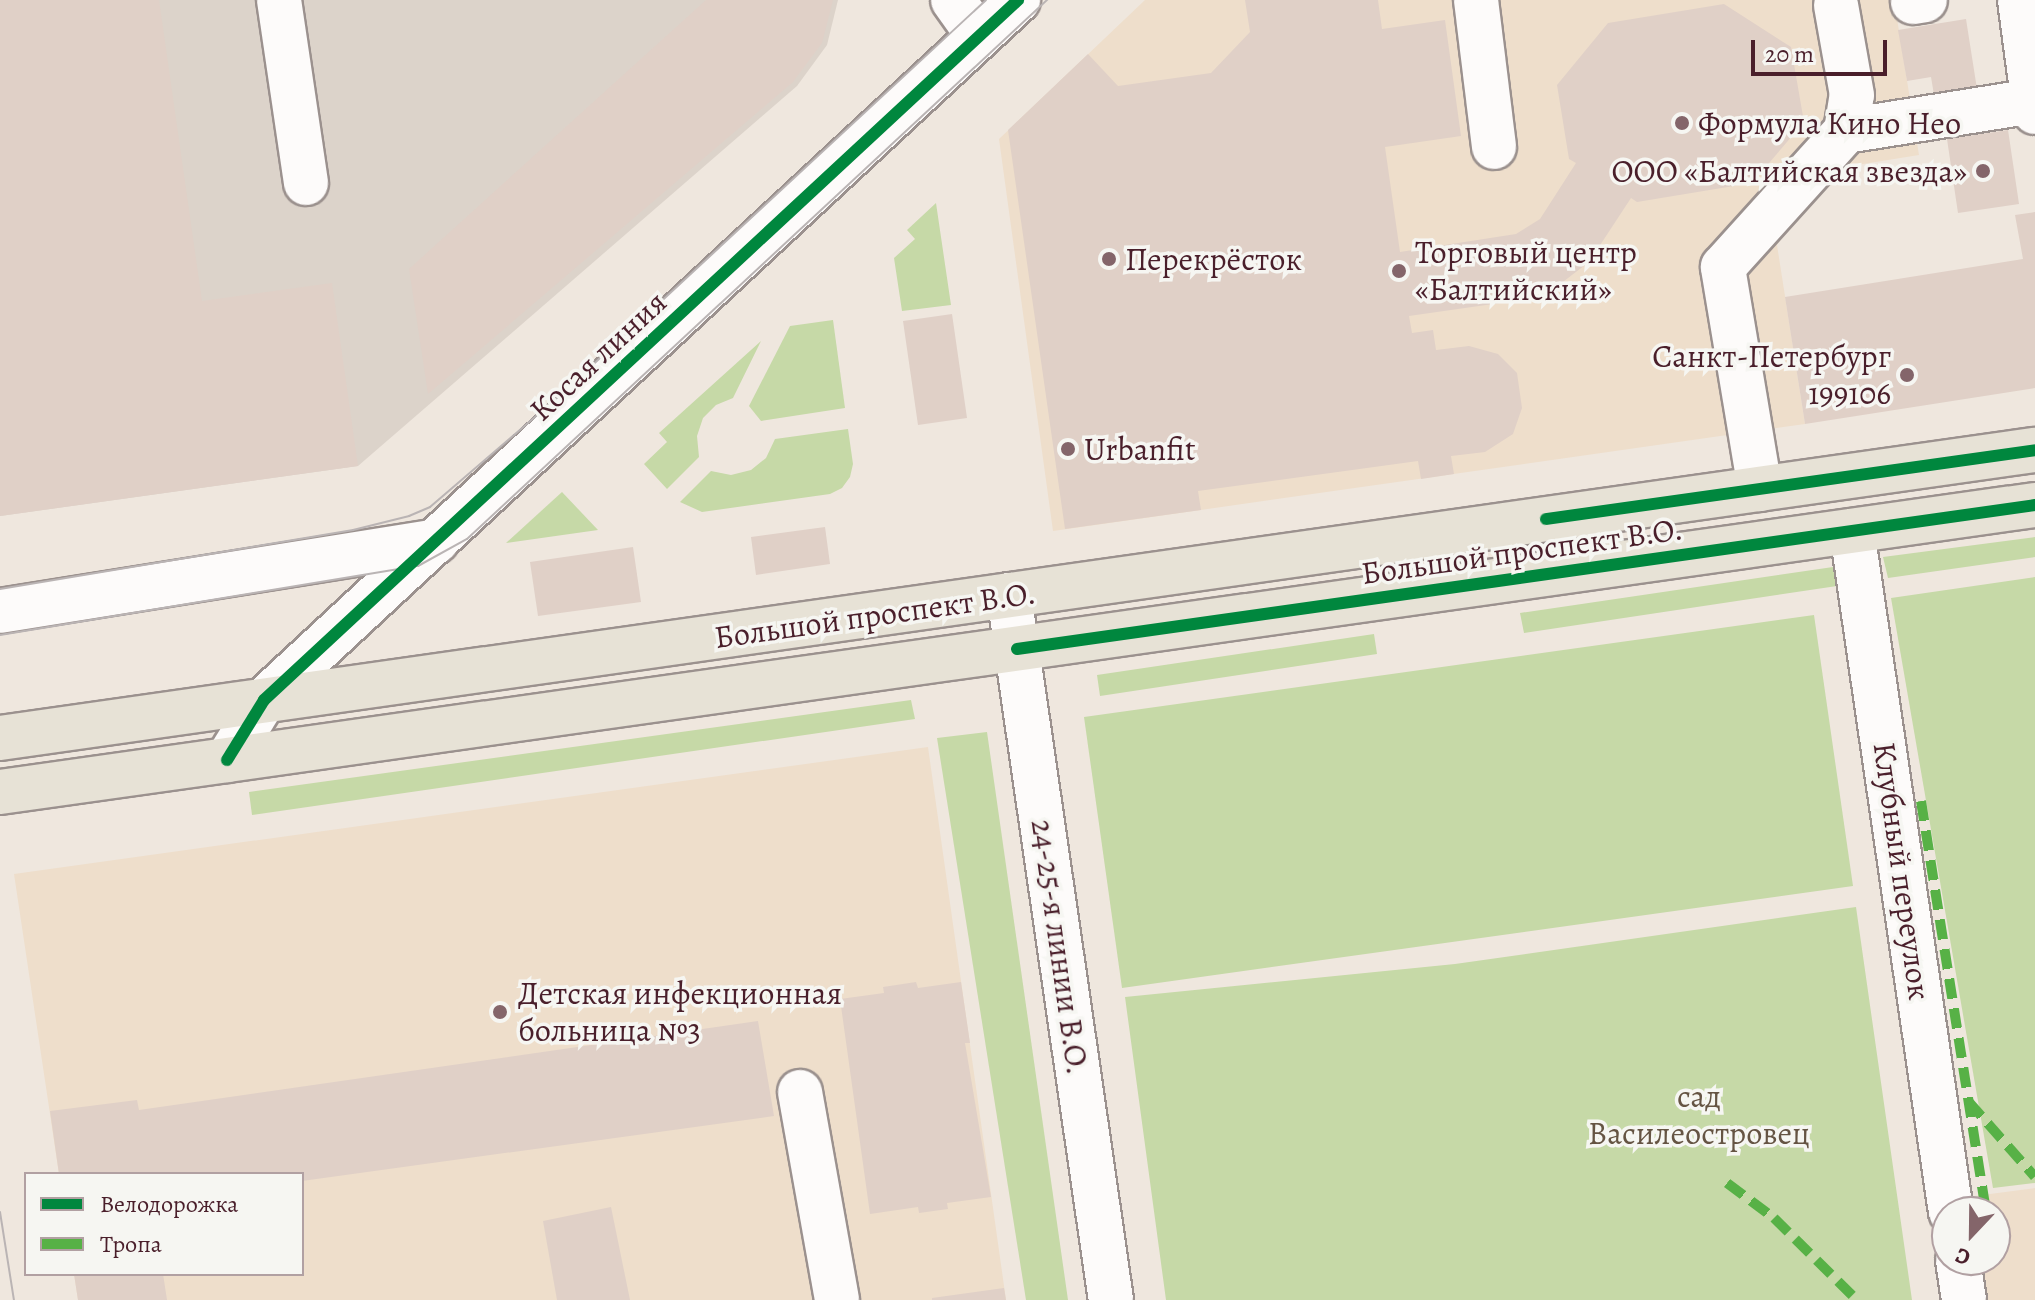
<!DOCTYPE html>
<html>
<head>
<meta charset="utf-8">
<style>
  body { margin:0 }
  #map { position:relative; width:2035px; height:1300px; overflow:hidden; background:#efe7de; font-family:Alegreya,serif }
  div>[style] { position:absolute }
  .built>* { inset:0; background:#eedecb }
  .industrial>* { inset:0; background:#dcd3ca }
  .green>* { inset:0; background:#c6d9a7 }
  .building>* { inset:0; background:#e0d0c7 }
  .roads { filter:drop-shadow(2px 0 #9b918e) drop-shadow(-2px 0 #9b918e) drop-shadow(0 2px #9b918e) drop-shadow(0 -2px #9b918e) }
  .minor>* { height:44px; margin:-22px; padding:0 22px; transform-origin:22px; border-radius:22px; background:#fdfbfa }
  .major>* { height:44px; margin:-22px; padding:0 22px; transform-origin:22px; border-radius:22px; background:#e7e2d6 }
  .tram>* { height:2px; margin:-1px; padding:0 1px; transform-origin:1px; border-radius:1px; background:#bab4b4 }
  .quiet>* { height:10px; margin-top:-5px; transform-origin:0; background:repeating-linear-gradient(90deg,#57b146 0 20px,transparent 0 30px) }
  .cycleway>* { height:12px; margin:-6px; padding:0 6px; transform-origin:6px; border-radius:6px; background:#00873e }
  .dots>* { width:22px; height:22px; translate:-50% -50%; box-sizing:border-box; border:4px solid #f6f6f2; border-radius:50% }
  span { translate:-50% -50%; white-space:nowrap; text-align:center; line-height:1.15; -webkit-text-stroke:7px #f6f6f2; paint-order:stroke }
  .poi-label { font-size:32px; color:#4a1f2b }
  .left { translate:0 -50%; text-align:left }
  .right { translate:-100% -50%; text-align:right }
  .street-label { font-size:32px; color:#4a1f2b }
  .park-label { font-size:32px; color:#655443 }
  .legend { position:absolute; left:24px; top:1172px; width:280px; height:104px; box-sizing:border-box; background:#f6f6f2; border:2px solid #b1a0a2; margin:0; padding:10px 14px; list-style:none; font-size:24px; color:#4a1f2b }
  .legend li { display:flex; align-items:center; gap:16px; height:40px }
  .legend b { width:40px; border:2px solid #b1a0a2 }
  .north { position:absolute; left:1931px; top:1196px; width:80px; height:80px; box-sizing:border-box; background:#f6f6f2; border:2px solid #b1a0a2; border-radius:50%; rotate:202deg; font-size:22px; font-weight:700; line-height:32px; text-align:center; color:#4a1f2b }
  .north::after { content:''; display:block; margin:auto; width:28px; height:36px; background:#84656a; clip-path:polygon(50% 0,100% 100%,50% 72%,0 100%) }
  .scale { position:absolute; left:1751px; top:40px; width:136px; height:36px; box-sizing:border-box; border:4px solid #4a1f2b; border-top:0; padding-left:10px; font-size:24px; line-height:28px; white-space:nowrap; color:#4a1f2b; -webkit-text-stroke:6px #f6f6f2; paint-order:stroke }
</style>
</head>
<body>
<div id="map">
  <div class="built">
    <i style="clip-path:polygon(1145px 0,1894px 0,1919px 155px,1832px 169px,1777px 245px,1805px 424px,1053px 531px,999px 139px)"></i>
    <i style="clip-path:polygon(928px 747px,1006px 1300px,78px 1300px,74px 1274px,302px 1274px,302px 1174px,59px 1174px,14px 874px)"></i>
    <i style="clip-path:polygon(2035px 1188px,2035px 1300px,1984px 1300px,1977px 1260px,1995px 1260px,1995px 1212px,1970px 1212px,1967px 1197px)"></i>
  </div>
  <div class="industrial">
    <i style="clip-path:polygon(0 0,838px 0,827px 45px,797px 86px,358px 466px,0 516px)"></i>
  </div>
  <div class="green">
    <i style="clip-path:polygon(936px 203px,951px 305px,902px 311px,894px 258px,915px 239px,907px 230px)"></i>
    <i style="clip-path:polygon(833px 320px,845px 408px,761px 421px,749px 406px,790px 326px)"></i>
    <i style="clip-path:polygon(761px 341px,733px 398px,716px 405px,703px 418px,697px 436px,699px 457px,667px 489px,644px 464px,667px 442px,659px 433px)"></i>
    <i style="clip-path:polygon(848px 429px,853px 464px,850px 477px,842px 488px,830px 494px,702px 512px,680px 502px,711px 471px,731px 475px,751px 470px,766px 458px,775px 439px)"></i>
    <i style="clip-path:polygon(562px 492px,598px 530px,506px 543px)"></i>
    <i style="clip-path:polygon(2035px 537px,2035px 557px,1888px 578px,1883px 557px)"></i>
    <i style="clip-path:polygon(1833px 567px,1837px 586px,1524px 633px,1520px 613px)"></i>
    <i style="clip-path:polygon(2035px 577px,2035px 1183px,1993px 1188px,1891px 598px)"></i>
    <i style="clip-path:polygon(1814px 615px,1853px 886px,1122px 988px,1084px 717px)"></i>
    <i style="clip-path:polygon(1374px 634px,1377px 654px,1100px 696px,1097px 675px)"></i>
    <i style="clip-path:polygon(911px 700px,915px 719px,252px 815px,249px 792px)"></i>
    <i style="clip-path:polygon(987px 732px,1068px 1300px,1026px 1300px,937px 738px)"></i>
    <i style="clip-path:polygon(1856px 907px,1912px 1300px,1166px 1300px,1125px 997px,1455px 964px)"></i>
  </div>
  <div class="building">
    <i style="clip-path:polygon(0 0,159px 0,202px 301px,332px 283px,358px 466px,0 516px)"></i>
    <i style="clip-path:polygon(706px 0,833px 0,822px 43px,793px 82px,428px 394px,409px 269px)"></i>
    <i style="clip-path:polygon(1245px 0,1378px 0,1382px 29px,1445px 20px,1461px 136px,1385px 147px,1400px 252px,1516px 234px,1540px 219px,1576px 163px,1569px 159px,1557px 85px,1608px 23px,1724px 4px,1791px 47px,1804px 122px,1752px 183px,1637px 202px,1631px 198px,1589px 262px,1551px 291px,1521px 300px,1409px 316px,1412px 333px,1433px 330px,1436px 350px,1469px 346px,1498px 354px,1517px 373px,1522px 408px,1513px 434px,1485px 452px,1451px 456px,1454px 474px,1421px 479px,1418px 461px,1198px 491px,1201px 510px,1065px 529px,1008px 130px,1088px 54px,1118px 86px,1211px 73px,1250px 32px)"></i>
    <i style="clip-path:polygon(1966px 19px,1977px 89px,1934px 95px,1931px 77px,1907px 81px,1898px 30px)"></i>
    <i style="clip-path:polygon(2008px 130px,2019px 204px,1958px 213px,1947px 139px)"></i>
    <i style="clip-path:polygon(2035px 212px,2035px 388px,1805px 424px,1785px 297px,2023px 259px,2015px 215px)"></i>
    <i style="clip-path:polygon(952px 314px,967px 418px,918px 425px,903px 321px)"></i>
    <i style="clip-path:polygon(825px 527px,830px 564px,756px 575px,751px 537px)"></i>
    <i style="clip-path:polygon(633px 547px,641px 602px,538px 616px,530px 562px)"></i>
    <i style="clip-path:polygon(916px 982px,918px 988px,961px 982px,970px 1043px,965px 1043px,991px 1197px,947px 1203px,948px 1209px,919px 1213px,918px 1207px,870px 1214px,840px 999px,884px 993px,883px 987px)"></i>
    <i style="clip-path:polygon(758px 1021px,774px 1116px,302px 1181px,302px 1174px,59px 1174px,50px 1111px,137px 1100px,139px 1110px)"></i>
    <i style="clip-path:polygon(611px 1207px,630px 1300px,557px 1300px,543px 1221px)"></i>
    <i style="clip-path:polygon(74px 1274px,163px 1274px,167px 1300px,78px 1300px)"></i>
    <i style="clip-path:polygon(1004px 1288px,1006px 1300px,932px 1300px,932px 1298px)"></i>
  </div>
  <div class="roads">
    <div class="minor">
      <i style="left:279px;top:0;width:185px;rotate:81.6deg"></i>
      <i style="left:953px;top:0;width:43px;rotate:54.5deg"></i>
      <i style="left:1476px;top:0;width:148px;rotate:83deg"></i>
      <i style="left:2020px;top:0;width:113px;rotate:82.4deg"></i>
      <i style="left:1913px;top:2px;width:12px;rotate:-9deg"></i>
      <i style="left:1846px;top:131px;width:190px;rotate:-9.1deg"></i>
      <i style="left:1760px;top:489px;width:225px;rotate:-99.5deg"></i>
      <i style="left:1723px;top:267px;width:183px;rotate:-47.9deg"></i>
      <i style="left:1846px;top:131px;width:36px;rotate:-81deg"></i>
      <i style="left:1852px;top:95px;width:91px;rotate:-100.1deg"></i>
      <i style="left:1852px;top:531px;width:688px;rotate:81.73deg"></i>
      <i style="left:1009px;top:595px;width:712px;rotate:81.77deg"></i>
      <i style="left:0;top:611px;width:442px;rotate:-9.1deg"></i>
      <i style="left:227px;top:760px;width:70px;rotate:-58.3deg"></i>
      <i style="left:264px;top:700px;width:1029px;rotate:-42.87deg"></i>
      <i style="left:800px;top:1092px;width:211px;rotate:79.9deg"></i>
      <i style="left:1958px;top:1260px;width:40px;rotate:81.5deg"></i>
    </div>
    <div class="major">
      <i style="left:0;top:738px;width:2055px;rotate:-8.06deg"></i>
      <i style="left:0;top:792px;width:2055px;rotate:-8.03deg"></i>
    </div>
  </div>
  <div class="tram">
    <i style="left:0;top:589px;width:358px;rotate:-9.5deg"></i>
    <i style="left:353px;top:530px;width:58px;rotate:-14deg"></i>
    <i style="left:409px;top:516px;width:23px;rotate:-23deg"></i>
    <i style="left:430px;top:507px;width:167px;rotate:-40.6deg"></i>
    <i style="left:557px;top:398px;width:585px;rotate:-42.85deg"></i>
    <i style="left:0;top:635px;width:424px;rotate:-9.4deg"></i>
    <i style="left:418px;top:566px;width:56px;rotate:-28.9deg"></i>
    <i style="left:467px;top:539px;width:792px;rotate:-42.9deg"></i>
    <i style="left:0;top:1212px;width:89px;rotate:81deg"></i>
  </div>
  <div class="quiet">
    <i style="left:1921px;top:801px;width:416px;rotate:81deg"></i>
    <i style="left:1968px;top:1101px;width:101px;rotate:48.6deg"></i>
    <i style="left:1727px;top:1183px;width:59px;rotate:36.7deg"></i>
    <i style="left:1774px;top:1218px;width:117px;rotate:44.7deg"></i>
  </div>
  <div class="cycleway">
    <i style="left:1546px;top:519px;width:494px;rotate:-8deg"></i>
    <i style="left:1017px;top:649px;width:1028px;rotate:-8.05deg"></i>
    <i style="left:227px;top:760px;width:70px;rotate:-58.3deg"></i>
    <i style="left:264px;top:700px;width:1029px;rotate:-42.87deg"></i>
  </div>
  <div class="dots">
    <i style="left:1682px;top:123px;background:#84656a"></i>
    <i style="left:1983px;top:171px;background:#84656a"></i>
    <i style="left:1109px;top:259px;background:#84656a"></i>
    <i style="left:1399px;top:271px;background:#84656a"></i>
    <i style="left:1907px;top:375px;background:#84656a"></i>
    <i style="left:1068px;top:449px;background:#84656a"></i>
    <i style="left:500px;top:1012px;background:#84656a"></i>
  </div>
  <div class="poi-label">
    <span class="left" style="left:1698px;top:123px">Формула Кино Нео</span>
    <span class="right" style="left:1967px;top:171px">ООО «Балтийская звезда»</span>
    <span class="left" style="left:1415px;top:271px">Торговый центр<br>«Балтийский»</span>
    <span class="left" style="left:1125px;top:259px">Перекрёсток</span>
    <span class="right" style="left:1891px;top:375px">Санкт-Петербург<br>199106</span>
    <span class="left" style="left:1084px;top:449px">Urbanfit</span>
    <span class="left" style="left:518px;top:1012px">Детская инфекционная<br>больница №3</span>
  </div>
  <div class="street-label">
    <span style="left:598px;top:356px;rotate:-43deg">Косая линия</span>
    <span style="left:1522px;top:551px;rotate:-8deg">Большой проспект В.О.</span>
    <span style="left:875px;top:615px;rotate:-8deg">Большой проспект В.О.</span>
    <span style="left:1902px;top:871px;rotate:82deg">Клубный переулок</span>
    <span style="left:1060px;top:947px;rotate:82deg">24-25-я линии В.О.</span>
  </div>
  <div class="park-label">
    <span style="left:1699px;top:1115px">сад<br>Василеостровец</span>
  </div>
  <ul class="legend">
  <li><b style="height:10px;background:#00873e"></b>Велодорожка</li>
  <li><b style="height:10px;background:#57b146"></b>Тропа</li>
  </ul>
  <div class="north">С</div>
  <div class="scale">20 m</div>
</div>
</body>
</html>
